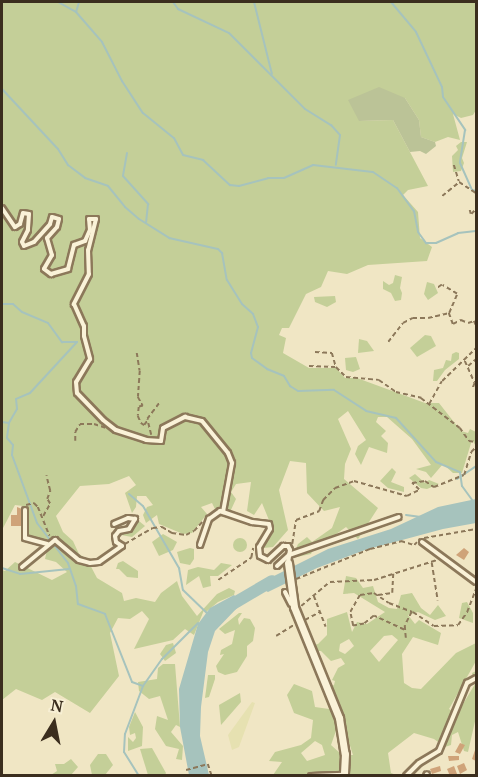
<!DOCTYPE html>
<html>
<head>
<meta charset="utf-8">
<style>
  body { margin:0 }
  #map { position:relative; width:478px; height:777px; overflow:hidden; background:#f0e6c4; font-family:"PT Serif",serif }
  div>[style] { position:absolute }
  .farmland>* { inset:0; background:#e6e1b1 }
  .green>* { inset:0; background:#c4cf98 }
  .round { border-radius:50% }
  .cemetery>* { inset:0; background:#bbc397 }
  .water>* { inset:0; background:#a6c3bd }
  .stream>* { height:2px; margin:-1px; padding:0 1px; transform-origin:1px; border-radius:1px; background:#a6c3bd }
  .river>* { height:12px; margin:-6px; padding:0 6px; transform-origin:6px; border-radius:6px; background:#a6c3bd }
  .building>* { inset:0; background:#cfa379 }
  .path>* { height:1.5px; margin-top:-0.75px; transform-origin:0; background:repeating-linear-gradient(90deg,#8c785a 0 4.5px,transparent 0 7.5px) }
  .roads { filter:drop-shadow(2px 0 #8c785a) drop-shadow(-2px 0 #8c785a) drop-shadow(0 2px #8c785a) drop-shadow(0 -2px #8c785a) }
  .service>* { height:4px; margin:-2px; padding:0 2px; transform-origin:2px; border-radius:2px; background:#faf2d8 }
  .minor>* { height:7px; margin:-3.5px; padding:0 3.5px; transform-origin:3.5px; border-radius:3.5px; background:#faf2d8 }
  span { translate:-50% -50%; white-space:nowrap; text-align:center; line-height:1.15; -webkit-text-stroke:4.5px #f7efd4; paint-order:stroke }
  .frame { position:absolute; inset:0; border:3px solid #3b2e1e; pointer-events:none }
  .north { position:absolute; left:24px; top:693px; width:60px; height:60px; -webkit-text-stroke:4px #f7efd4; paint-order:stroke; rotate:10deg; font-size:16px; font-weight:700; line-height:24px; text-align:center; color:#3b2e1e }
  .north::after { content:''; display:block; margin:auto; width:21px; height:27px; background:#3b2e1e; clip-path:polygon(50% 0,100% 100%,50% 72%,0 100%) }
</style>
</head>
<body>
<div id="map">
  <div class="farmland">
    <i style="clip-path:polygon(252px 702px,255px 703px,239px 747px,232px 750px,228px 735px)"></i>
  </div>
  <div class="green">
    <i style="clip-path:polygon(2px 2px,476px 2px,476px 110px,473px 115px,461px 118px,453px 114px,460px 140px,448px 137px,435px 142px,421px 137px,419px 120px,405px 98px,359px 121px,393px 120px,428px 186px,408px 190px,403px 195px,418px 212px,420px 238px,432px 247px,427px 261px,368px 265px,347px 274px,328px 271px,321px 287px,306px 294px,289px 328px,282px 328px,279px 335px,286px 338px,283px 353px,309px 368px,336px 368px,345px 378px,357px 378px,425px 403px,439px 403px,461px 431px,468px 433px,470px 429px,476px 432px,476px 446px,472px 440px,462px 473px,453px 473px,443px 464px,431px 478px,426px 472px,416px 469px,431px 465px,412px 439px,387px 417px,378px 417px,376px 422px,386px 431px,381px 436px,388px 443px,387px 453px,369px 447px,361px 465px,355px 454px,358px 446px,366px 440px,348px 411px,338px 419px,351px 449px,345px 464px,344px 479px,378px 508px,358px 539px,346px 527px,325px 542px,312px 542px,332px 528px,340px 507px,324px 511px,307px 493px,306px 463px,290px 461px,279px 490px,288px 530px,273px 547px,263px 548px,273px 530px,262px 503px,254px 515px,247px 511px,251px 482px,236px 484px,231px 492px,236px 499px,230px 512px,215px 509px,212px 503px,201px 507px,207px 514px,192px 533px,183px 534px,159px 524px,157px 515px,146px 523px,143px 515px,147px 507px,153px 505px,146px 496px,137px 496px,136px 507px,132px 513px,125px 493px,136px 485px,129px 476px,109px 484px,80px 486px,56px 516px,63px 532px,73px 541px,79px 554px,87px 559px,97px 578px,122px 593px,124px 601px,136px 598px,155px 602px,161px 593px,177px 581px,182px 596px,197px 616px,217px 594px,229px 588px,235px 591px,234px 595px,218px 602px,206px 612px,204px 610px,194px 635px,185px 629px,173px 640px,134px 649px,149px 619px,142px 611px,130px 619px,118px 618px,110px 633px,119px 676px,90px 713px,55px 692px,42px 700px,16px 689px,2px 700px,2px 570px,5px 571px,15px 562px,52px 580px,67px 572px,56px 562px,45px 559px,47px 550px,41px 546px,41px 540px,29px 535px,28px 514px,23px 506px,15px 505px,2px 530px)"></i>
    <i style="clip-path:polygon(461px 142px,467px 142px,462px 158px,464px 163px,461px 171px,453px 172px,452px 156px,458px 150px,456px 146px)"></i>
    <i style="clip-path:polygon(395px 275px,402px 277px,400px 288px,402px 293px,401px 300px,395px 301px,391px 293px,383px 289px,383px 281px,389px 285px,393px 283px)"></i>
    <i style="clip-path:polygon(427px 282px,434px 284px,438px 293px,428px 300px,424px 294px)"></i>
    <i style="clip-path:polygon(335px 296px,336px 302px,327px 307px,315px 302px,314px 297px)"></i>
    <i style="clip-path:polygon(425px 335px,431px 336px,436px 346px,417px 357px,410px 348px)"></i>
    <i style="clip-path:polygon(359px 339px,367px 341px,374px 351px,358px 353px)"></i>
    <i style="clip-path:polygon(456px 352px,459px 353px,459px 359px,445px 370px,437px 381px,433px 381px,434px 370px,443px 368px,446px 360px,451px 361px,452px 354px)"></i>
    <i style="clip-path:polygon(356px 357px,360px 369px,353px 372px,346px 370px,345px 358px)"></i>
    <i style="clip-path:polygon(392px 468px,396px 472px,391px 482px,404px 487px,404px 492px,388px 488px,380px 481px)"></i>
    <i style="clip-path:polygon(415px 474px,425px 483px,429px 480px,439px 484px,427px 489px,421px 488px,409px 478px)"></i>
    <i style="clip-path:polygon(139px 521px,145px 526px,132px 537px,121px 535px,127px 524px)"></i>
    <i style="clip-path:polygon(163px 534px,177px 542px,173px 550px,159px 556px,152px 542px)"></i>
    <i style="clip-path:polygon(307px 537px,315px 545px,311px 554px,292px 558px,298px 544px)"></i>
    <i class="round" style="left:233px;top:538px;width:14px;height:14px"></i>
    <i style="clip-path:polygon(190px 548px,194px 549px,194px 559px,190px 565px,180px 563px,177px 552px)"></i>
    <i style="clip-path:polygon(123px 561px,138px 571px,138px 578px,127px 577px,119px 569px,116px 569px,118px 563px)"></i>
    <i style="clip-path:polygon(221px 563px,232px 565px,218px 576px,210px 576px,211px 586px,203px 588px,199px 576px,186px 585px,188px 570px,198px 567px,214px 570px)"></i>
    <i style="clip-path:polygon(evenodd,346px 576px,356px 578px,363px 588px,373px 586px,378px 602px,389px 608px,397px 609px,401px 595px,412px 593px,421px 608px,430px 615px,438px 605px,446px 616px,435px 620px,418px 612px,408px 615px,415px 624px,419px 620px,441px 633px,438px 645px,413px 637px,402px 654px,404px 683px,412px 688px,421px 689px,456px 653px,476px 643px,476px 661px,449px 709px,457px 714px,475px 684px,472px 673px,476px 671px,476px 717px,468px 752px,464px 751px,458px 732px,452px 735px,451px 745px,445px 747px,434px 739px,414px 733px,388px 753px,391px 773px,396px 775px,273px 775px,282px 762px,269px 761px,275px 752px,301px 745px,311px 738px,313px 720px,294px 713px,287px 695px,294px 684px,312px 691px,315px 707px,329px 709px,318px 675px,325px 689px,334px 685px,335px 681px,332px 680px,338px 668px,345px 664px,341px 658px,331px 661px,321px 651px,312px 651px,309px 646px,318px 644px,327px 635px,327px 619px,347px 612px,352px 632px,357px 622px,367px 624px,385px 612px,354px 593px,343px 594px,346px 576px,392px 635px,398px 640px,379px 662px,370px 651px,384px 636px,392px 635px,346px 576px,349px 639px,354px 646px,345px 654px,339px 651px,340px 644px,349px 639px,346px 576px,338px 725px,344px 727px,353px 755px,342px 755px,331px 745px,338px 725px,346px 576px,315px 741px,322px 745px,325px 755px,307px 761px,301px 753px,315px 741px)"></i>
    <i style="clip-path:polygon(467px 602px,473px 613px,473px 623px,459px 618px,462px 603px)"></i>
    <i style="clip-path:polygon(239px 613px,242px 613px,238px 619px,239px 625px,244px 618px,250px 619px,255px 628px,253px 641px,247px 646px,247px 656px,237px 672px,225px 675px,218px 672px,216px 666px,224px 654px,220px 655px,221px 650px,232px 644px,235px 630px,225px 634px,219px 629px)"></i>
    <i style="clip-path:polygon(173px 643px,176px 653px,165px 661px,160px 654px,166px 645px)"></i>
    <i style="clip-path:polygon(163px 664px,175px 664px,180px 727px,176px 725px,171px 732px,183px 746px,182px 760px,176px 759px,179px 749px,166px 746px,155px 729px,157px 716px,168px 720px,160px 696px,149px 699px,139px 691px,138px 682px,157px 679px,158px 668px)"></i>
    <i style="clip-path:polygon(208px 675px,215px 675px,215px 679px,209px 697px,205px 698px)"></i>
    <i style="clip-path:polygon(240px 693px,241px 702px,221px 725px,219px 705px)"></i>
    <i style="clip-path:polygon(135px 712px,143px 727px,142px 746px,128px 751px,128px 737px,133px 742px,136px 738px,135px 733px,130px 735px,129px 727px)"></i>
    <i style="clip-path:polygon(152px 748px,166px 773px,165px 775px,148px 775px,140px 749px)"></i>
    <i style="clip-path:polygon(98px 754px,106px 754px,113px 765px,105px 775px,92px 775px,90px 765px)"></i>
    <i style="clip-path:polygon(71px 759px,78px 767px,71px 775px,51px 775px,57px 771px,55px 764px,64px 764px)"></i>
  </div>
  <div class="cemetery">
    <i style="clip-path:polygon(379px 87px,405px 98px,419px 120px,421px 137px,435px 142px,436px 146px,426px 154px,420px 151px,410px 152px,393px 120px,359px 121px,348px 100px)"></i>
  </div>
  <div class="water">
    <i style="clip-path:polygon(476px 499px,476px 523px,443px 529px,365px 550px,317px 568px,268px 592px,260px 588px,260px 583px,328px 549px,391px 529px,438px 507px)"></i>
    <i style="clip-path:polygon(234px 595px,240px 600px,238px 607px,215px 631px,208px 652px,201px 707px,200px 736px,209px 775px,189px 775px,180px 727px,179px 689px,198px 624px,210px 608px)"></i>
  </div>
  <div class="stream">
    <i style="left:58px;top:2px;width:21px;rotate:29deg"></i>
    <i style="left:76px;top:12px;width:40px;rotate:49deg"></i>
    <i style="left:102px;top:42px;width:44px;rotate:62.9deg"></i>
    <i style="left:122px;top:81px;width:38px;rotate:57deg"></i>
    <i style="left:143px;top:113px;width:40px;rotate:39deg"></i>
    <i style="left:174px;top:138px;width:19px;rotate:62deg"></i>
    <i style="left:183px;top:155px;width:21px;rotate:14deg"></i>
    <i style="left:203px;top:160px;width:37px;rotate:43deg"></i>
    <i style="left:230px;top:185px;width:9px;rotate:6deg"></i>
    <i style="left:239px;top:186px;width:30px;rotate:-15deg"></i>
    <i style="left:268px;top:178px;width:16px"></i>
    <i style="left:284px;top:178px;width:32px;rotate:-24deg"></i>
    <i style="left:313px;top:165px;width:60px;rotate:6.7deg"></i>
    <i style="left:373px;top:172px;width:29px;rotate:34deg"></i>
    <i style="left:397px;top:188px;width:29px;rotate:54deg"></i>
    <i style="left:414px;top:211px;width:21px;rotate:79deg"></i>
    <i style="left:418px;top:232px;width:14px;rotate:54deg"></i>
    <i style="left:426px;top:243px;width:10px"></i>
    <i style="left:436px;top:243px;width:24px;rotate:-24deg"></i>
    <i style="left:458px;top:233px;width:18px;rotate:-6deg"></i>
    <i style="left:173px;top:2px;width:9px;rotate:54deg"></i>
    <i style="left:178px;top:9px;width:56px;rotate:25.2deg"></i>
    <i style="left:229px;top:33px;width:107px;rotate:45deg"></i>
    <i style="left:305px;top:109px;width:31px;rotate:32deg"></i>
    <i style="left:331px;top:125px;width:13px;rotate:48deg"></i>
    <i style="left:340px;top:135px;width:30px;rotate:98deg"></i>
    <i style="left:254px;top:2px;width:74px;rotate:76deg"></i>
    <i style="left:391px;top:2px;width:39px;rotate:50deg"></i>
    <i style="left:416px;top:32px;width:61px;rotate:64.7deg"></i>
    <i style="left:442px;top:87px;width:10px;rotate:84deg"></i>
    <i style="left:443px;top:97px;width:40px;rotate:56deg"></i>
    <i style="left:465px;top:130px;width:33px;rotate:99deg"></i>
    <i style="left:460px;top:163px;width:30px;rotate:66deg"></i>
    <i style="left:472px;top:190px;width:4px;rotate:14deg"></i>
    <i style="left:76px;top:12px;width:10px;rotate:-73deg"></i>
    <i style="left:2px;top:89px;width:82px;rotate:47deg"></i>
    <i style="left:58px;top:149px;width:19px;rotate:58deg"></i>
    <i style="left:68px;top:165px;width:21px;rotate:37deg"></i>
    <i style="left:85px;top:178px;width:24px;rotate:19deg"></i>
    <i style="left:108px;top:186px;width:27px;rotate:51deg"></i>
    <i style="left:125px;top:207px;width:18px;rotate:41deg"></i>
    <i style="left:139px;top:219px;width:36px;rotate:32deg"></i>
    <i style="left:169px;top:238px;width:50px;rotate:12.7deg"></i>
    <i style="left:218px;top:249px;width:6px;rotate:45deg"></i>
    <i style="left:222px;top:253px;width:27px;rotate:80deg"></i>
    <i style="left:227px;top:280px;width:28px;rotate:58deg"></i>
    <i style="left:242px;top:304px;width:15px;rotate:42deg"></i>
    <i style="left:253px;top:314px;width:14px;rotate:69deg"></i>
    <i style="left:258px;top:327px;width:27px;rotate:105deg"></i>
    <i style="left:251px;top:353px;width:5px;rotate:79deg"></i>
    <i style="left:252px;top:358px;width:19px;rotate:36deg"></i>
    <i style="left:267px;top:369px;width:18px;rotate:22deg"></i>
    <i style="left:284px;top:376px;width:12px;rotate:59deg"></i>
    <i style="left:290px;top:386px;width:9px;rotate:32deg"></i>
    <i style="left:298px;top:391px;width:36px;rotate:-2deg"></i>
    <i style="left:334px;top:390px;width:38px;rotate:33deg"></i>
    <i style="left:366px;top:411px;width:31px;rotate:13deg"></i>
    <i style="left:396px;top:418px;width:59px;rotate:47.7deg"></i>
    <i style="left:436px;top:462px;width:26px;rotate:23deg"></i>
    <i style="left:460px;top:472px;width:14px;rotate:82deg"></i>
    <i style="left:462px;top:486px;width:17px;rotate:54deg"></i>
    <i style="left:127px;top:153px;width:23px;rotate:100deg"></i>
    <i style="left:123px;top:176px;width:38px;rotate:48deg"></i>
    <i style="left:148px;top:204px;width:18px;rotate:96deg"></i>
    <i style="left:2px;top:304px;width:11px"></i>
    <i style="left:13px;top:304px;width:12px;rotate:42deg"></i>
    <i style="left:22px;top:312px;width:28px;rotate:23deg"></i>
    <i style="left:48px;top:323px;width:24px;rotate:54deg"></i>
    <i style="left:62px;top:342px;width:15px"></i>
    <i style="left:77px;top:342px;width:69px;rotate:132.7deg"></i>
    <i style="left:30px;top:393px;width:15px;rotate:157deg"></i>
    <i style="left:16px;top:399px;width:10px;rotate:84deg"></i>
    <i style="left:17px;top:409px;width:16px;rotate:120deg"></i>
    <i style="left:9px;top:423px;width:15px;rotate:98deg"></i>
    <i style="left:7px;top:438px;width:9px;rotate:49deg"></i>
    <i style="left:13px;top:445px;width:10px;rotate:96deg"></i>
    <i style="left:12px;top:455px;width:72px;rotate:69.8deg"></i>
    <i style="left:37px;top:523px;width:51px;rotate:52.2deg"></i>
    <i style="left:68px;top:563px;width:24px;rotate:71deg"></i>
    <i style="left:76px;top:586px;width:18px;rotate:84deg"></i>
    <i style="left:78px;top:604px;width:29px;rotate:20deg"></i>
    <i style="left:105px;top:614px;width:73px;rotate:68.3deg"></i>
    <i style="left:132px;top:682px;width:12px;rotate:20deg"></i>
    <i style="left:143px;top:686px;width:33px;rotate:-55deg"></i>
    <i style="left:162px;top:659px;width:51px;rotate:-45deg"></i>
    <i style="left:2px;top:422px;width:7px;rotate:8deg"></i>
    <i style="left:457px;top:479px;width:23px;rotate:-34deg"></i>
    <i style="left:129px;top:494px;width:18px;rotate:41deg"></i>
    <i style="left:143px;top:506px;width:72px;rotate:59.9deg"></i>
    <i style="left:179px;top:568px;width:22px;rotate:80deg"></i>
    <i style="left:183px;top:590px;width:35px;rotate:44deg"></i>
    <i style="left:406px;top:515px;width:15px;rotate:8deg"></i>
    <i style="left:2px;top:568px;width:19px;rotate:18deg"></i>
    <i style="left:20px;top:574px;width:49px;rotate:-5.8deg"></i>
    <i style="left:139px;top:776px;width:28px;rotate:-122deg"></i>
    <i style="left:124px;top:752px;width:18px;rotate:-87deg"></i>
    <i style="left:125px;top:734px;width:51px;rotate:-69.4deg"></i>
  </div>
  <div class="river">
    <i style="left:226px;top:608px;width:53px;rotate:-30.4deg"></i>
  </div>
  <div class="building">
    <i style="clip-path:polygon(17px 507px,22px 509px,22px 526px,11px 526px,11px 515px,17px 515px)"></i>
    <i style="clip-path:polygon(464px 548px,469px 552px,464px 560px,456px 555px)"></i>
    <i style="clip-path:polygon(460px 743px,465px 745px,460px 754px,455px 752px)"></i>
    <i style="clip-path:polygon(476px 747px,476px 761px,472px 759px)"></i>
    <i style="clip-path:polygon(448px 756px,459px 756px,459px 760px,449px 761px)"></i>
    <i style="clip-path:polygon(464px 763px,467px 770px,460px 774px,457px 766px)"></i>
    <i style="clip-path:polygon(440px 766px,441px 771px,432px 774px,430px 769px)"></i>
    <i style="clip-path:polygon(454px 766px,457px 774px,450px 776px,447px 769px)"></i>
  </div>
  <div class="path">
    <i style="left:454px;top:165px;width:17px;rotate:73deg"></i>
    <i style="left:442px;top:196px;width:22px;rotate:-39deg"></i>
    <i style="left:459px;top:182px;width:20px;rotate:33deg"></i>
    <i style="left:470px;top:210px;width:4px;rotate:76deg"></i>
    <i style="left:471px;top:214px;width:7px;rotate:-45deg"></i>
    <i style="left:449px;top:313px;width:12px;rotate:70deg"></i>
    <i style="left:453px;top:324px;width:9px;rotate:-27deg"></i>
    <i style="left:461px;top:320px;width:8px;rotate:23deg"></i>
    <i style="left:468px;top:323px;width:6px;rotate:-18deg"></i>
    <i style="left:474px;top:321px;width:4px;rotate:63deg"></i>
    <i style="left:388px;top:342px;width:24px;rotate:-52deg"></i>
    <i style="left:403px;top:323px;width:11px;rotate:-27deg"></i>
    <i style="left:413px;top:318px;width:15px"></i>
    <i style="left:428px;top:318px;width:22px;rotate:-13deg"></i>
    <i style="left:449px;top:313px;width:21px;rotate:-67deg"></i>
    <i style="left:457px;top:294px;width:17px;rotate:-149deg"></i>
    <i style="left:442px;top:285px;width:7px;rotate:146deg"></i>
    <i style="left:315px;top:352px;width:17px;rotate:3deg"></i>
    <i style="left:332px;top:353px;width:15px;rotate:74deg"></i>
    <i style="left:336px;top:367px;width:14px;rotate:45deg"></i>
    <i style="left:346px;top:377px;width:33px;rotate:5deg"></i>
    <i style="left:379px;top:380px;width:21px;rotate:35deg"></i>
    <i style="left:396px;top:392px;width:26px;rotate:13deg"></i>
    <i style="left:421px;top:398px;width:49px;rotate:37.6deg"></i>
    <i style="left:460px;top:428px;width:16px;rotate:55deg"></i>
    <i style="left:469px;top:441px;width:7px;rotate:8deg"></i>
    <i style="left:137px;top:353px;width:18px;rotate:81deg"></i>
    <i style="left:140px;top:371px;width:26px;rotate:94deg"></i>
    <i style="left:138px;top:397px;width:10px;rotate:61deg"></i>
    <i style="left:143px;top:406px;width:4px;rotate:166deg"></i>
    <i style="left:139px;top:407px;width:9px;rotate:96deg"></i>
    <i style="left:138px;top:416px;width:8px;rotate:67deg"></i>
    <i style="left:141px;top:423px;width:4px;rotate:34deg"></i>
    <i style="left:144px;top:425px;width:5px;rotate:-53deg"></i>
    <i style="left:465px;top:361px;width:24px;rotate:66deg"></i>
    <i style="left:475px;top:383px;width:5px;rotate:112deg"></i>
    <i style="left:309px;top:366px;width:26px;rotate:2deg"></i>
    <i style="left:468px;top:366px;width:11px;rotate:-41deg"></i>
    <i style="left:429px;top:404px;width:26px;rotate:-61deg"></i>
    <i style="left:442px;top:381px;width:47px;rotate:-44.1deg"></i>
    <i style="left:151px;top:435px;width:16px;rotate:-104deg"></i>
    <i style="left:147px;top:419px;width:21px;rotate:-53deg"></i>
    <i style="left:75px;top:441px;width:9px;rotate:-90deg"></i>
    <i style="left:75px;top:432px;width:9px;rotate:-58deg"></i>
    <i style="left:80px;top:424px;width:14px"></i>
    <i style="left:94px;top:424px;width:13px;rotate:18deg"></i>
    <i style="left:26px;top:505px;width:8px;rotate:-14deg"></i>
    <i style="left:34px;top:503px;width:6px;rotate:45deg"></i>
    <i style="left:38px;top:507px;width:31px;rotate:68deg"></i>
    <i style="left:43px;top:516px;width:14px;rotate:-60deg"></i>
    <i style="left:50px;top:504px;width:6px;rotate:-121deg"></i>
    <i style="left:47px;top:499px;width:9px;rotate:-69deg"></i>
    <i style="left:50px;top:491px;width:16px;rotate:-104deg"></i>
    <i style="left:424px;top:538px;width:53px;rotate:-9.8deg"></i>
    <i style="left:125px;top:544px;width:32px;rotate:-30deg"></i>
    <i style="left:153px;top:528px;width:9px;rotate:-6deg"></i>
    <i style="left:162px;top:527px;width:12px;rotate:31deg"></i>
    <i style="left:172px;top:533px;width:14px;rotate:8deg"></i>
    <i style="left:186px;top:535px;width:9px;rotate:-27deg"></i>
    <i style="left:194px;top:531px;width:12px;rotate:-48deg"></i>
    <i style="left:292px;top:544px;width:24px;rotate:-81deg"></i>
    <i style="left:296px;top:520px;width:25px;rotate:-21deg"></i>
    <i style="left:319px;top:511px;width:12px;rotate:-70deg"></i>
    <i style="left:323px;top:500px;width:17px;rotate:-45deg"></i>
    <i style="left:335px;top:488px;width:20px;rotate:-20deg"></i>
    <i style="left:354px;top:481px;width:55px;rotate:15.8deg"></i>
    <i style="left:407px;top:496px;width:13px;rotate:-27deg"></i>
    <i style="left:419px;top:490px;width:10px;rotate:-135deg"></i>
    <i style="left:412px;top:483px;width:13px;rotate:-9deg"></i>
    <i style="left:425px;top:481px;width:11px;rotate:34deg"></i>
    <i style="left:434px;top:487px;width:32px;rotate:-22deg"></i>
    <i style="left:464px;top:475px;width:24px;rotate:-73deg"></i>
    <i style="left:471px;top:452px;width:7px;rotate:-45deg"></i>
    <i style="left:432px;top:563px;width:38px;rotate:81deg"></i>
    <i style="left:296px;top:579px;width:80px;rotate:-22.1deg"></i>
    <i style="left:370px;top:549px;width:32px;rotate:-14deg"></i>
    <i style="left:401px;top:541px;width:14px;rotate:17deg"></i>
    <i style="left:414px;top:545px;width:4px;rotate:-45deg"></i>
    <i style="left:218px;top:580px;width:40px;rotate:-34deg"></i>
    <i style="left:251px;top:558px;width:10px;rotate:-79deg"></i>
    <i style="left:378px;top:595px;width:14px;rotate:-8deg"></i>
    <i style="left:392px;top:593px;width:19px;rotate:-87deg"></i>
    <i style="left:314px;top:596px;width:33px;rotate:69deg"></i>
    <i style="left:301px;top:606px;width:38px;rotate:-40deg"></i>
    <i style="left:330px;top:582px;width:44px;rotate:-2.6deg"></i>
    <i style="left:374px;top:580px;width:66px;rotate:-17.6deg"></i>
    <i style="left:413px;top:612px;width:25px;rotate:34deg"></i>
    <i style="left:434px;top:626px;width:24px;rotate:-2deg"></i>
    <i style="left:458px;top:625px;width:16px;rotate:-55deg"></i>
    <i style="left:467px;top:612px;width:26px;rotate:-69deg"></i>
    <i style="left:305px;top:620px;width:17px;rotate:-28deg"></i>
    <i style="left:404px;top:630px;width:33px;rotate:-155deg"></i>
    <i style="left:374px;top:616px;width:13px;rotate:141deg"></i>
    <i style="left:364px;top:624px;width:11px;rotate:170deg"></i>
    <i style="left:353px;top:626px;width:14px;rotate:-102deg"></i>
    <i style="left:350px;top:612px;width:20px;rotate:-60deg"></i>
    <i style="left:360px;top:595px;width:14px;rotate:-8deg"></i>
    <i style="left:374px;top:593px;width:18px;rotate:34deg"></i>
    <i style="left:389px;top:603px;width:25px;rotate:21deg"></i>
    <i style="left:412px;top:612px;width:16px;rotate:117deg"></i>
    <i style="left:405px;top:626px;width:12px;rotate:85deg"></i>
    <i style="left:276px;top:636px;width:22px;rotate:-32deg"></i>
    <i style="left:186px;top:770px;width:23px;rotate:-15deg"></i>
    <i style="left:208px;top:764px;width:13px;rotate:72deg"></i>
  </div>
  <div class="roads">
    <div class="service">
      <i style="left:2px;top:208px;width:23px;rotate:56deg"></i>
      <i style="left:15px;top:227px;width:6px;rotate:-31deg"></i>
      <i style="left:20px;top:224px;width:11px;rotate:-75deg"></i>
      <i style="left:23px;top:213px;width:6px;rotate:9deg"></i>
      <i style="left:29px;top:214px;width:16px;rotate:94deg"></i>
      <i style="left:28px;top:230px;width:13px;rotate:117deg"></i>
      <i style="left:22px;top:242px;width:4px;rotate:63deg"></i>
      <i style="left:24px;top:246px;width:11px;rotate:-22deg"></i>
      <i style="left:34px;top:242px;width:24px;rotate:-48deg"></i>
      <i style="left:50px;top:224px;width:7px;rotate:-74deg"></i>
      <i style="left:52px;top:217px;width:7px;rotate:16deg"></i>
      <i style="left:59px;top:219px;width:8px;rotate:104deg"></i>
      <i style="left:57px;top:227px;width:15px;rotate:132deg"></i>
      <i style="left:47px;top:238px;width:18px;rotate:74deg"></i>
      <i style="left:52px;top:255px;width:16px;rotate:120deg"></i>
      <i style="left:44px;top:269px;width:9px;rotate:36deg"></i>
      <i style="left:51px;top:274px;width:18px;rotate:-16deg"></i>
      <i style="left:68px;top:269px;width:25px;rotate:-76deg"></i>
      <i style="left:74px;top:245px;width:12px;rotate:-20deg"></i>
      <i style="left:85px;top:241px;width:12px;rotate:-66deg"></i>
      <i style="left:90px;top:230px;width:11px;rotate:-95deg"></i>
      <i style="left:89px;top:219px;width:7px"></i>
      <i style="left:96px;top:219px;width:32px;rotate:104deg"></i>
      <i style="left:88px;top:250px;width:24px;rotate:88deg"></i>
      <i style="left:89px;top:274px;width:34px;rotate:117deg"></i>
      <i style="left:74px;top:304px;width:24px;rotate:66deg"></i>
      <i style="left:84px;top:326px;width:10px;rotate:90deg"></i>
      <i style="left:84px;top:336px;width:24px;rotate:75deg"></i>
      <i style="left:90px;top:359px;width:27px;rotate:121deg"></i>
      <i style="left:76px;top:382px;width:11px;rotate:85deg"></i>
      <i style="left:77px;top:393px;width:37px;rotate:46deg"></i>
      <i style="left:103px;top:420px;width:16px;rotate:38deg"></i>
      <i style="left:116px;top:430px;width:32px;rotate:18deg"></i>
      <i style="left:146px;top:440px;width:15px;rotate:4deg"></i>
      <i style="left:161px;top:441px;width:13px;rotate:-81deg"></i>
      <i style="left:163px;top:428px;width:25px;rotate:-27deg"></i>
      <i style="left:185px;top:417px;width:17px;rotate:13deg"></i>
      <i style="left:202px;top:421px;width:41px;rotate:50.9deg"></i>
      <i style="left:228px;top:453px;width:11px;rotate:68deg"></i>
      <i style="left:232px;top:463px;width:50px;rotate:100.4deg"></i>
      <i style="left:25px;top:510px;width:28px;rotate:90deg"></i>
      <i style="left:25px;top:538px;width:23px;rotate:15deg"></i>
      <i style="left:422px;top:542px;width:67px;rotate:36.5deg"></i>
      <i style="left:200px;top:545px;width:28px;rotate:-71deg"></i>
      <i style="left:209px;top:519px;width:14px;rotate:-36deg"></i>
      <i style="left:220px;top:511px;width:34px;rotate:19deg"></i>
      <i style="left:252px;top:522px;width:17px;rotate:7deg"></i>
      <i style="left:269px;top:524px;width:5px;rotate:79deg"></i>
      <i style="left:270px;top:529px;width:21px;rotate:121deg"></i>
      <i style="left:259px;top:547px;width:9px;rotate:84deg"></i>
      <i style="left:260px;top:556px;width:9px;rotate:27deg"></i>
      <i style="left:268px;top:560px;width:21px;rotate:-43deg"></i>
      <i style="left:283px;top:546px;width:5px"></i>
      <i style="left:288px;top:546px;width:4px;rotate:63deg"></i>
      <i style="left:290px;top:550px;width:13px;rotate:99deg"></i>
      <i style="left:277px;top:566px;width:16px;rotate:-43deg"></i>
      <i style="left:289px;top:555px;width:116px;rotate:-19.1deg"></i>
      <i style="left:22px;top:567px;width:43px;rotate:-39.3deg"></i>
      <i style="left:55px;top:540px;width:31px;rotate:40deg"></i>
      <i style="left:79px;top:560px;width:11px;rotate:15deg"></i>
      <i style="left:90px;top:563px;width:9px;rotate:-6deg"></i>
      <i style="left:99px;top:562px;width:28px;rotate:-35deg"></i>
      <i style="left:122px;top:546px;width:7px;rotate:-146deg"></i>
      <i style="left:116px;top:542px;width:6px;rotate:-99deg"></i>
      <i style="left:115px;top:536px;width:6px;rotate:-51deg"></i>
      <i style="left:119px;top:531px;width:10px;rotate:-11deg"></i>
      <i style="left:129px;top:529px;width:12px;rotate:-59deg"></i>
      <i style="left:135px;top:519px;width:7px;rotate:-172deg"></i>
      <i style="left:128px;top:518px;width:15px;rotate:157deg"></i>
      <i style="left:285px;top:592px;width:13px;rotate:63deg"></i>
      <i style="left:311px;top:776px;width:33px;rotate:-2deg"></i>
      <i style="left:406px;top:776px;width:18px;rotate:-45deg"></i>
      <i style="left:419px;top:763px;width:23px;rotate:-31deg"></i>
      <i style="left:439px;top:751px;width:74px;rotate:-67.6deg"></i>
      <i style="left:467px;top:683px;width:10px;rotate:-29deg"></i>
      <i style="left:426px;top:776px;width:2px;rotate:-63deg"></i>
    </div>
    <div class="minor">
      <i style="left:288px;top:563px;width:44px;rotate:82.2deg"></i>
      <i style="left:294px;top:607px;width:120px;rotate:67.9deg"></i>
      <i style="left:339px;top:718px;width:36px;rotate:81deg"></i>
      <i style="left:345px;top:754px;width:22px;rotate:93deg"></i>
    </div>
  </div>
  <div class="frame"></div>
  <div class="north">N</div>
</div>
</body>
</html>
